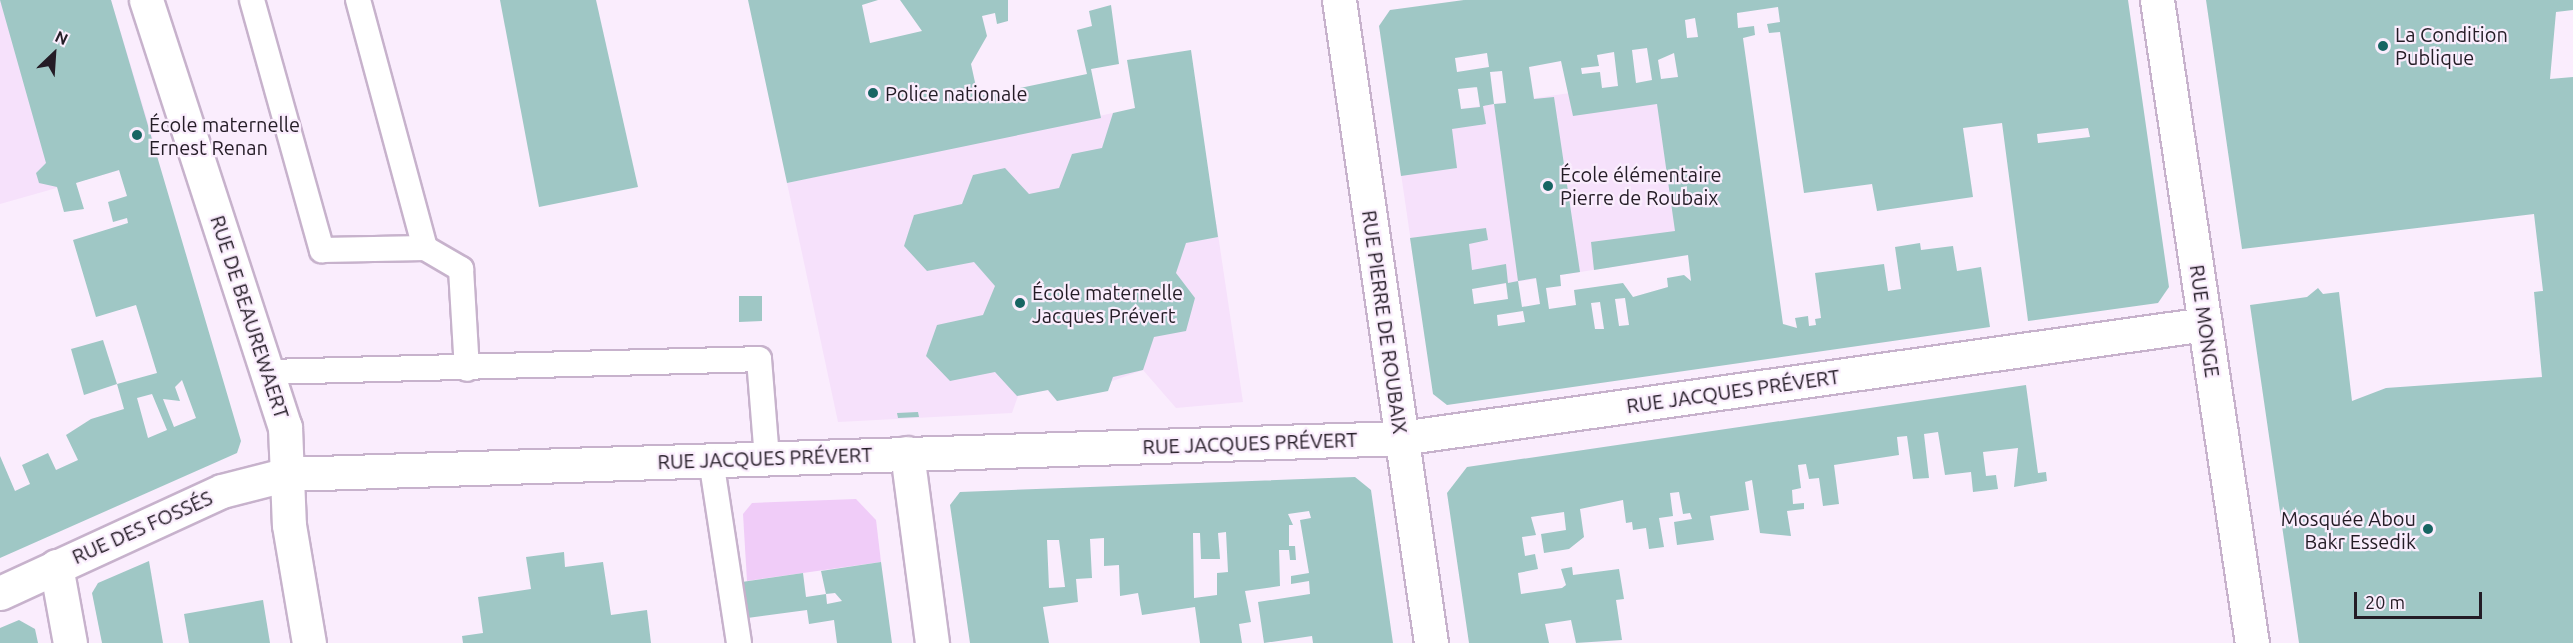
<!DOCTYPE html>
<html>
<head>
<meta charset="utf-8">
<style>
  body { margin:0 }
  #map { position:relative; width:2573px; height:643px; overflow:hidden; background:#faedfd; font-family:Ubuntu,sans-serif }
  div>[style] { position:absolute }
  .built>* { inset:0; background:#f6e1fb }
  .green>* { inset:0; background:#f0ccf8 }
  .building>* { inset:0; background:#9fc7c5 }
  .roads { filter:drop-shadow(2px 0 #c7b2cc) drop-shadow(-2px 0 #c7b2cc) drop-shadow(0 2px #c7b2cc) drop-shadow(0 -2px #c7b2cc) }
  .service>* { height:24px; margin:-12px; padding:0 12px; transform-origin:12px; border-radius:12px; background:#fff }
  .minor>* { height:33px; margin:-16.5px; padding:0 16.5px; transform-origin:16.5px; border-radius:16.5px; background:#fff }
  .tertiary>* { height:33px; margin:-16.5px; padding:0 16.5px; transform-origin:16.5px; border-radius:16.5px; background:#fff }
  .dots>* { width:16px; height:16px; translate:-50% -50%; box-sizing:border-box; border:3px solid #faedfd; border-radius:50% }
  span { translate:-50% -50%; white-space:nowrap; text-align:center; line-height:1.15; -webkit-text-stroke:4.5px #faedfd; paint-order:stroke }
  .poi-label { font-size:20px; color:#241c26 }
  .left { translate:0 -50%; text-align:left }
  .right { translate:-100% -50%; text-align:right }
  .street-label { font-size:20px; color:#241c26 }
  .north { position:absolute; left:24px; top:24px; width:60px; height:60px; -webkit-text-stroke:4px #faedfd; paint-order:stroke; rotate:25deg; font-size:16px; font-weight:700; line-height:24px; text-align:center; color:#241c26 }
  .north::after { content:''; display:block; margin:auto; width:21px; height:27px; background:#241c26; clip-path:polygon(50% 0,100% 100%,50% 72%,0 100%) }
  .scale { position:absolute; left:2354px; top:592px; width:128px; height:27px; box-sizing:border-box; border:3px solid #241c26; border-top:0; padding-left:8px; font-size:18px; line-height:21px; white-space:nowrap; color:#241c26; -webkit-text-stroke:4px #faedfd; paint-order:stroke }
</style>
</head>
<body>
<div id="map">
  <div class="built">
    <i style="clip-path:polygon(0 0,111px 0,159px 159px,0 204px)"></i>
    <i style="clip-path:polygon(1678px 77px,1702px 253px,1419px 297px,1393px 119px)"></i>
    <i style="clip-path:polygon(1113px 113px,1216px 221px,1243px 402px,1176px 408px,1143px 370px,1057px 401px,1047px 390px,1018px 396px,1012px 413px,838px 422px,787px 183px)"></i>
  </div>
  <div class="green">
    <i style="clip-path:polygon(856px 499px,876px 520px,881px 562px,747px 581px,743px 514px,752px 503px)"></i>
  </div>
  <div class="building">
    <i style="clip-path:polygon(evenodd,0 0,111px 0,241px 441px,237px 453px,0 558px,0 456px,15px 491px,30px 484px,22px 465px,48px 453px,56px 470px,78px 460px,66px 435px,91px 419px,124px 409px,117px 384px,157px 373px,136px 305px,96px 317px,73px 240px,128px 223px,127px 218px,113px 222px,108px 202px,127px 196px,119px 170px,76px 183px,84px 209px,64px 212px,57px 187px,39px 183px,36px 173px,46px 163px,0 0,182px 380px,196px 418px,174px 427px,163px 399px,180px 401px,175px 387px,182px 380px,0 0,152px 394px,167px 430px,148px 438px,137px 398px,152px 394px)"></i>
    <i style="clip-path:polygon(500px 0,596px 0,638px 187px,539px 207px)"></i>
    <i style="clip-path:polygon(748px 0,878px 0,862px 5px,870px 43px,922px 31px,900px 0,1008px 0,1008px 21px,997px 24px,995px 13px,982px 16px,987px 36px,971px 64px,978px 96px,1013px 90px,1015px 101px,1022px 99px,1020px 88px,1087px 74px,1077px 30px,1092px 26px,1089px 11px,1111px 5px,1119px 64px,1091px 69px,1101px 118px,787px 183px)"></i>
    <i style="clip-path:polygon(evenodd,1464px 0,2128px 0,2169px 287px,2158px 303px,2028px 321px,2002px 123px,1963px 128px,1973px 197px,1877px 211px,1872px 184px,1804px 193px,1780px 32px,1769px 33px,1767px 24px,1780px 22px,1778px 7px,1737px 13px,1738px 28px,1754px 26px,1755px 35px,1743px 38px,1783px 324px,1797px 328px,1795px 318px,1808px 316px,1809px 326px,1816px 325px,1815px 319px,1821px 318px,1815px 273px,1884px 264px,1888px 291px,1901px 289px,1895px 247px,1920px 243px,1921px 250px,1953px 246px,1957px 271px,1981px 267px,1990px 327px,1447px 405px,1433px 394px,1410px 238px,1486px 228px,1488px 240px,1469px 244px,1472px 270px,1506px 264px,1508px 283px,1518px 281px,1522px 307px,1540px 304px,1536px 278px,1518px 281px,1494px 104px,1506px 103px,1502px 71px,1490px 72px,1494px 104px,1483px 106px,1486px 124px,1452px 129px,1457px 168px,1401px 176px,1379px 26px,1390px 10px,1464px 0,1695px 18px,1698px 37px,1687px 38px,1685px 20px,1695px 18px,1464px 0,1647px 48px,1652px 80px,1636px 83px,1632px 50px,1647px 48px,1464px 0,1614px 52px,1618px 86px,1602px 88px,1600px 72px,1582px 74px,1581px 68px,1599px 66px,1597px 55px,1614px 52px,1464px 0,1487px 53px,1489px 67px,1457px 72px,1455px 58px,1487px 53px,1464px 0,1674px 53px,1678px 77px,1661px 79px,1658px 60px,1674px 53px,1464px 0,1561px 61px,1573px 116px,1657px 104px,1675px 231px,1591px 242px,1594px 270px,1688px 255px,1691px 281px,1684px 275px,1667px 278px,1668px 287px,1633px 297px,1623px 283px,1574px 290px,1576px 305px,1549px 309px,1546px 288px,1561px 286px,1560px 275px,1580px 272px,1554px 97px,1534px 99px,1529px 67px,1561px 61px,1464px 0,1477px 87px,1480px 107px,1461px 109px,1458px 89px,1477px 87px,1464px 0,2088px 128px,2090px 137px,2038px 143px,2037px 134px,2088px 128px,1464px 0,1506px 283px,1508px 299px,1474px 304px,1472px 289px,1506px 283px,1464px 0,1625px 298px,1629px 325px,1619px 326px,1615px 299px,1625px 298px,1464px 0,1600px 302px,1604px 329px,1595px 329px,1591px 303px,1600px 302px,1464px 0,1523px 311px,1525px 322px,1498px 326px,1497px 315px,1523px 311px)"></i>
    <i style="clip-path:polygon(2206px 0,2573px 0,2573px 10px,2556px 12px,2550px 79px,2573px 77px,2573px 643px,2299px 643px,2250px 305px,2307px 297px,2318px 288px,2323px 294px,2339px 292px,2352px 401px,2386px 388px,2542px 377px,2534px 292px,2543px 291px,2534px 214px,2242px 249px)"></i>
    <i style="clip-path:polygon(1191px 50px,1218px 237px,1186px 243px,1176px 273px,1195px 298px,1186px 331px,1154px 337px,1143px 370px,1113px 377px,1108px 391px,1057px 401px,1048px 390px,1017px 396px,995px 372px,950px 381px,926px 356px,937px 325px,983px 315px,995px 286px,974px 262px,927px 271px,904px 246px,914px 215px,962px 204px,973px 175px,1005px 168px,1029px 194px,1059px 188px,1072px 154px,1102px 148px,1113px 113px,1135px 108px,1127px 60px)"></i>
    <i style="clip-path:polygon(739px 296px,762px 296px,762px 321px,739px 322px)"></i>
    <i style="clip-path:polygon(103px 340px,117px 384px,84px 395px,71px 349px)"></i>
    <i style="clip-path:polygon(2026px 385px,2038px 473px,2046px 472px,2047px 481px,2014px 487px,2018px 448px,1983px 452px,1986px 476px,1996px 475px,1998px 489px,1973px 492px,1971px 472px,1945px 475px,1938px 432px,1924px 434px,1929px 478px,1913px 479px,1907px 436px,1897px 437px,1899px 455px,1834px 465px,1839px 504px,1823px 506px,1819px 478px,1809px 479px,1806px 464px,1798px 465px,1801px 488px,1792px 490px,1793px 504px,1804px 503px,1804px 509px,1787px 511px,1791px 536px,1760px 533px,1752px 480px,1745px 482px,1749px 510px,1710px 516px,1714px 540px,1677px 545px,1674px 522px,1692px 519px,1690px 513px,1683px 514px,1679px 492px,1670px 493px,1673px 516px,1659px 518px,1664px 547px,1649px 549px,1646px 528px,1633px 530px,1632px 522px,1626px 523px,1623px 500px,1580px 509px,1584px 537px,1569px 549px,1544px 553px,1541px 534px,1566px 530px,1564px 512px,1531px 517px,1536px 535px,1522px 537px,1525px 556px,1535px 554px,1538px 569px,1518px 573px,1521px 594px,1562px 588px,1566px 585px,1561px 569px,1572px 567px,1573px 575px,1619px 569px,1624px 599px,1616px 600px,1622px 640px,1576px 643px,1571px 620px,1545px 624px,1549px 643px,1469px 643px,1447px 493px,1467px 467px)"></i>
    <i style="clip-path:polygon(918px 412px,919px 417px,898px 418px,897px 413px)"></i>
    <i style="clip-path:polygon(evenodd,1355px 477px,1371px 490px,1393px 643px,1313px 643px,1312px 636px,1264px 643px,1258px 602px,1310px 594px,1309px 581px,1291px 584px,1291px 576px,1309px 573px,1300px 520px,1311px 518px,1309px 511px,1288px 514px,1293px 525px,1289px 525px,1289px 546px,1295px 546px,1296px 560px,1290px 560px,1289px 550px,1279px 550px,1280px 586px,1245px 591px,1251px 622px,1239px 624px,1242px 643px,1200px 643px,1195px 607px,1142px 615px,1138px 593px,1120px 596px,1119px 565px,1104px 566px,1104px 538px,1090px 539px,1092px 578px,1076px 579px,1078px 602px,1043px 607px,1049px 643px,970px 643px,950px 505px,960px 492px,1355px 477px,1226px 532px,1228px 572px,1217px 573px,1217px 595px,1194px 598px,1193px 533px,1200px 533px,1201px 559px,1220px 559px,1218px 533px,1226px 532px,1355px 477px,1047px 540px,1059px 540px,1065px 587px,1049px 588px,1047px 540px)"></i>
    <i style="clip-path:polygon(564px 552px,565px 567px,603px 562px,611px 615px,647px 610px,651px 643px,463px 643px,462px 636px,483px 633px,478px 597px,531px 589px,526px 557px)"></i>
    <i style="clip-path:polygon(149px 561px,163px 643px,102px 643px,92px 593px,98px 583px)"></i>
    <i style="clip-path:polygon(881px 562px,892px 643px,837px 643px,834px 620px,809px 624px,807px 610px,740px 619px,735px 583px,803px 573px,806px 597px,826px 594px,827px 604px,842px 601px,835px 593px,826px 594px,821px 571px)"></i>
    <i style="clip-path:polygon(263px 600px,270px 643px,189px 643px,184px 614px)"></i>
    <i style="clip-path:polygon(19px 620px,35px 629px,38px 643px,0 643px,0 628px)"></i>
  </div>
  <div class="roads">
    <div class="service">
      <i style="left:252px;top:0;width:260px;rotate:74.4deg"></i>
      <i style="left:322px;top:250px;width:103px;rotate:-1.1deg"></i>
      <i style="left:425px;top:248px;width:257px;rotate:-105.1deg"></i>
      <i style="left:425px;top:248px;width:42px;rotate:30.3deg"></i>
      <i style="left:461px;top:269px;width:100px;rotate:86.6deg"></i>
      <i style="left:268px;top:372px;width:491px;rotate:-1.5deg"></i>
      <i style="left:759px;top:359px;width:99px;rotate:85.4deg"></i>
      <i style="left:711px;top:460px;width:185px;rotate:81.3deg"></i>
    </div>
    <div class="minor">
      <i style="left:146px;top:0;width:449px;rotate:72deg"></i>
      <i style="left:285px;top:427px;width:98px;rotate:87.7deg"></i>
      <i style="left:289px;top:525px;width:120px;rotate:80.4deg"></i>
      <i style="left:2157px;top:0;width:650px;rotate:81.6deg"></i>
      <i style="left:907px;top:453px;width:192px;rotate:82.5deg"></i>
      <i style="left:56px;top:566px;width:78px;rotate:79.7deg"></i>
      <i style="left:0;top:593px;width:244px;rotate:-24.7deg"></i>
      <i style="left:222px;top:491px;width:68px;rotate:-14.4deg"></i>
      <i style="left:288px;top:474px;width:1114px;rotate:-1.85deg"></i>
      <i style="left:1401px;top:438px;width:812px;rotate:-8.07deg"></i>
    </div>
    <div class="tertiary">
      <i style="left:1339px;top:0;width:650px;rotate:81.86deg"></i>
    </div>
  </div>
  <div class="dots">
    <i style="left:2383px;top:46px;background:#176563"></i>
    <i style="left:873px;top:93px;background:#176563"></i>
    <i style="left:137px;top:135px;background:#176563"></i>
    <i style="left:1548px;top:186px;background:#176563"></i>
    <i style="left:1020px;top:303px;background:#176563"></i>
    <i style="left:2428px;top:529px;background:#176563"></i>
  </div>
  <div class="poi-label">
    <span class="left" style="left:2395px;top:46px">La Condition<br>Publique</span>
    <span class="left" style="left:885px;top:93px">Police nationale</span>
    <span class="left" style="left:149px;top:136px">École maternelle<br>Ernest Renan</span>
    <span class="left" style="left:1560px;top:186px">École élémentaire<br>Pierre de Roubaix</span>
    <span class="left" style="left:1032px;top:304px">École maternelle<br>Jacques Prévert</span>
    <span class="right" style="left:2416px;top:530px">Mosquée Abou<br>Bakr Essedik</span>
  </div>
  <div class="street-label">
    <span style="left:250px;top:317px;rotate:72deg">RUE DE BEAUREWAERT</span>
    <span style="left:2205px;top:321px;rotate:82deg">RUE MONGE</span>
    <span style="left:1385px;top:322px;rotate:82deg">RUE PIERRE DE ROUBAIX</span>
    <span style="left:1733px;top:391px;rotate:-8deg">RUE JACQUES PRÉVERT</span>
    <span style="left:1250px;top:443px;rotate:-2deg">RUE JACQUES PRÉVERT</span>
    <span style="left:765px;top:458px;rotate:-2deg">RUE JACQUES PRÉVERT</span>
    <span style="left:142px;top:527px;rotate:-24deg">RUE DES FOSSÉS</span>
  </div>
  <div class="north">N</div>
  <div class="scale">20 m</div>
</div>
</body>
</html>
